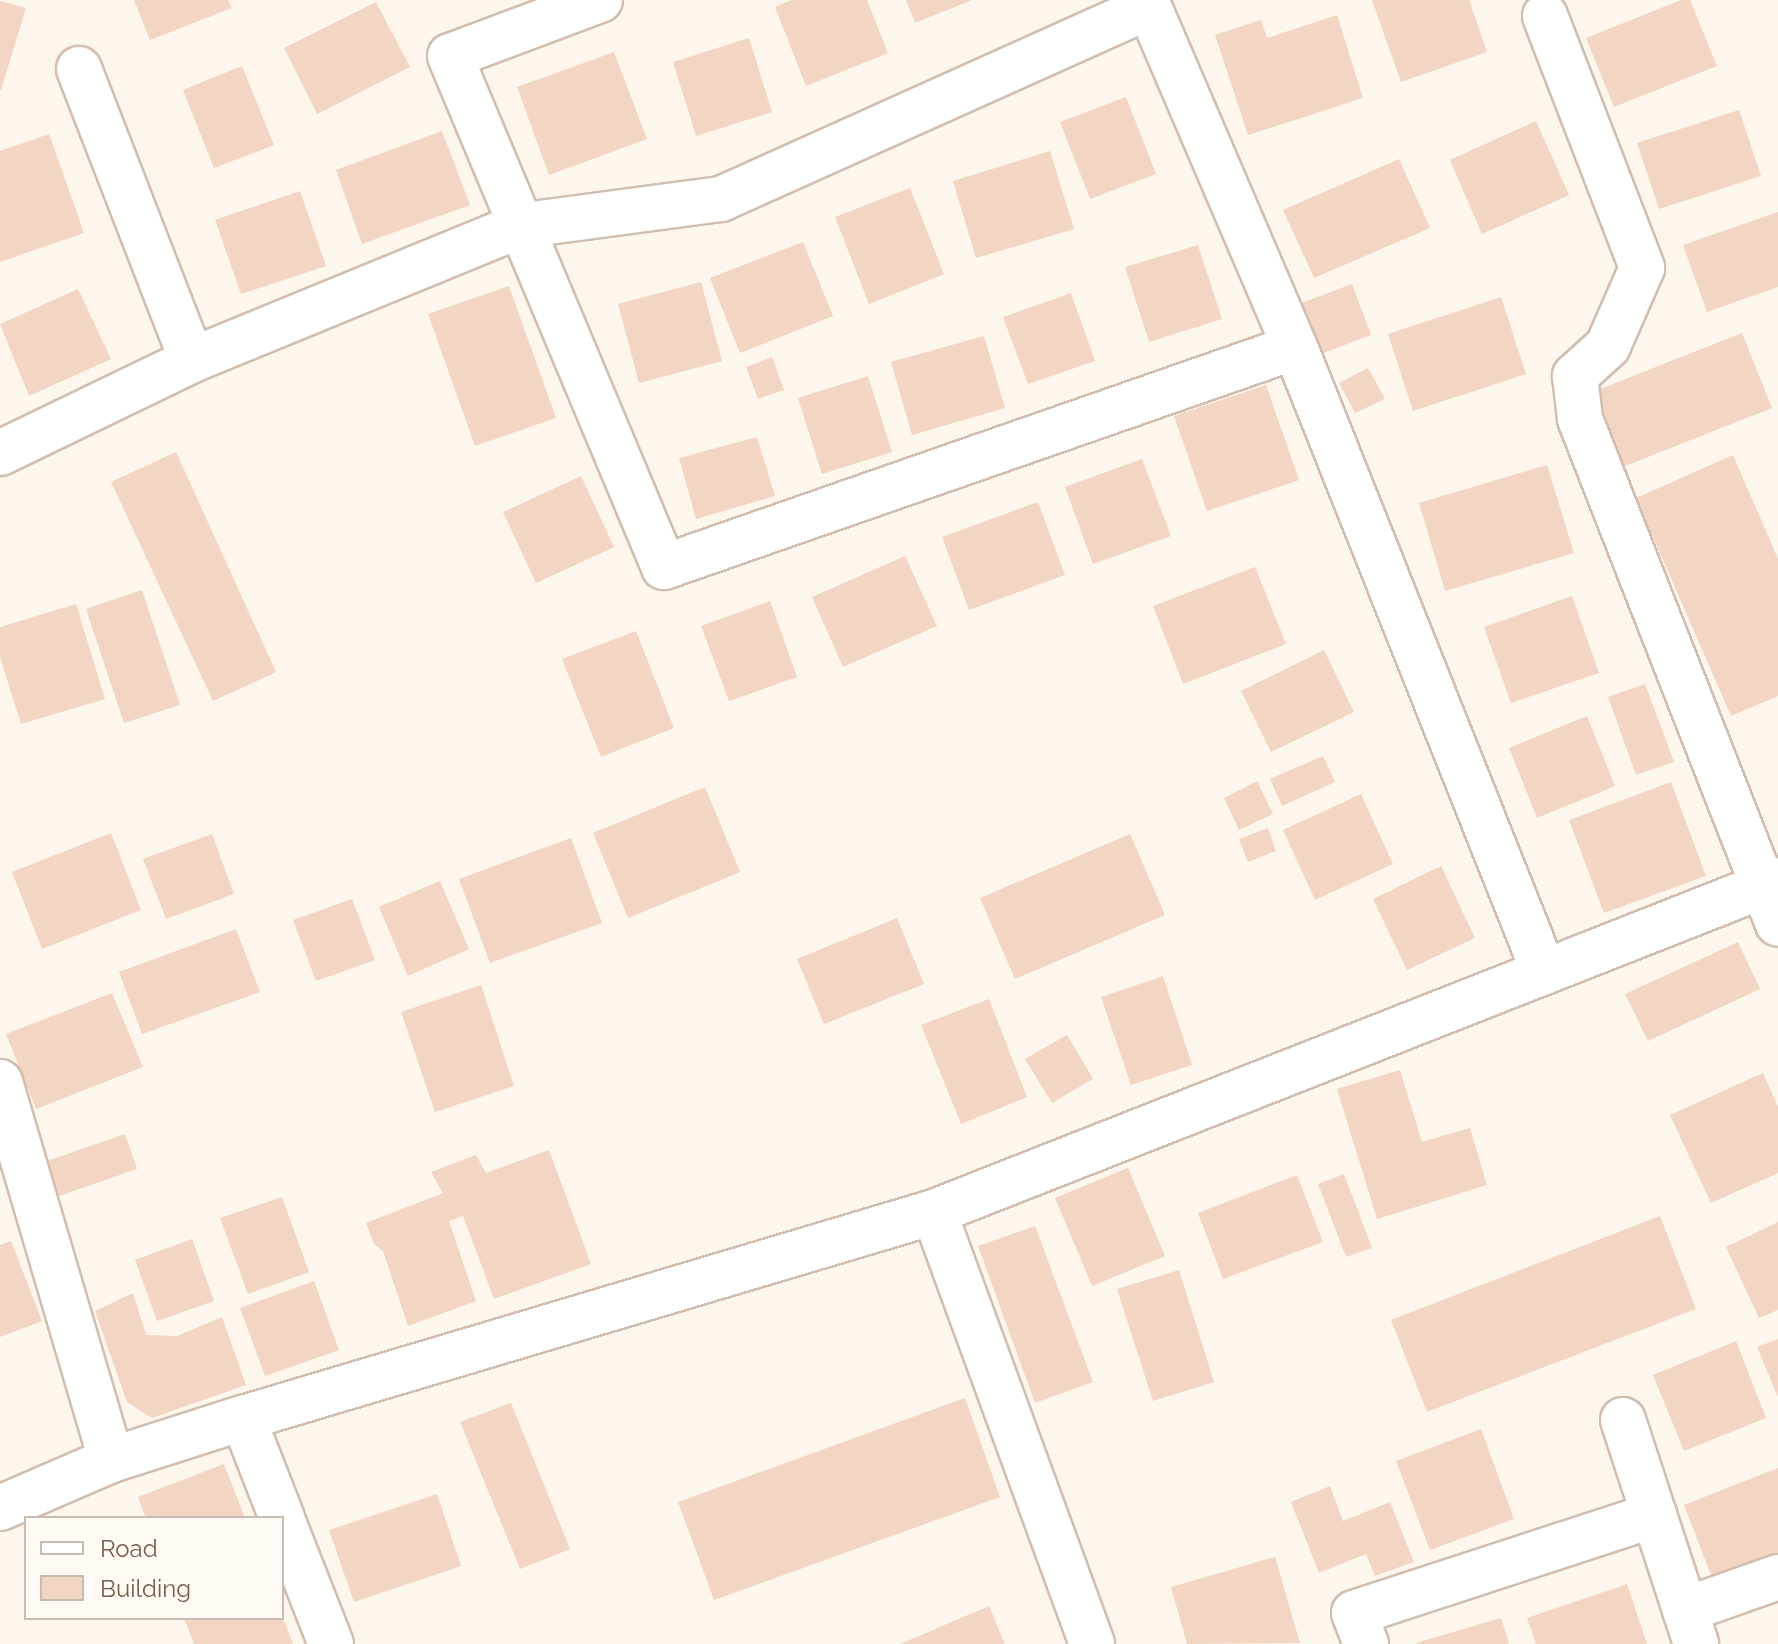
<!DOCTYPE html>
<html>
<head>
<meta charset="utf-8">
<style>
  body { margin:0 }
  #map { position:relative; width:1778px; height:1644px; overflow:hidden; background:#fdf6ec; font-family:Raleway,sans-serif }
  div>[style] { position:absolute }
  .building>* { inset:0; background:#f3d5c3 }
  .roads { filter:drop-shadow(2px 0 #d1beb0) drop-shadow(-2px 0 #d1beb0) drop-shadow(0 2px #d1beb0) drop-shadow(0 -2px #d1beb0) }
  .street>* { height:44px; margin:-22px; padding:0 22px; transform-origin:22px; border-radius:22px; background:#fff }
  .secondary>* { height:44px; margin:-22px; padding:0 22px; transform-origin:22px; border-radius:22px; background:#fff }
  span { translate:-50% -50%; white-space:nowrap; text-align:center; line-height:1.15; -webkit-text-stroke:8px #fffaf3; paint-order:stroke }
  .legend { position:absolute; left:24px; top:1516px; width:260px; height:104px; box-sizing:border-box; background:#fffaf3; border:2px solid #cabbb1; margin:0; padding:10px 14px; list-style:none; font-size:24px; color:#7a5c4d }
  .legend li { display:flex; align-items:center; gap:16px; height:40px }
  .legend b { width:40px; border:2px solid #cabbb1 }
</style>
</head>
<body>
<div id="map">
  <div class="building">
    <i style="clip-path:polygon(134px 0,228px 0,232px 8px,150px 40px)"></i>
    <i style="clip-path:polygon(792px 0,867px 0,888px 53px,806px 86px,775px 7px)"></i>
    <i style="clip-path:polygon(906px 0,972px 0,915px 23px)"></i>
    <i style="clip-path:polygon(1372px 0,1469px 0,1487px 52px,1401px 82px)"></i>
    <i style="clip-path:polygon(1681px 0,1690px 0,1717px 66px,1614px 107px,1586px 38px)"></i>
    <i style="clip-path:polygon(0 1px,26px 8px,1px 90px,0 90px)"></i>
    <i style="clip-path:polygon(376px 2px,410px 67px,317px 114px,284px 48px)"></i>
    <i style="clip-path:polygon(1337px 15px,1363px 98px,1248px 135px,1215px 35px,1261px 20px,1267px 38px)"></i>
    <i style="clip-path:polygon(749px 38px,772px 112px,696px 136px,673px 62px)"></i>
    <i style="clip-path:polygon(614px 52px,647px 139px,549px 175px,517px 87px)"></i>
    <i style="clip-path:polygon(242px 66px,274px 145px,214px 168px,183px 90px)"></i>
    <i style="clip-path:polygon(1126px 97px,1156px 174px,1090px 199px,1060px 122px)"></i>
    <i style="clip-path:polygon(1739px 110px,1761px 176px,1659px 209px,1637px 143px)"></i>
    <i style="clip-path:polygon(1536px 121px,1569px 195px,1482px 234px,1450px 160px)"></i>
    <i style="clip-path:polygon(442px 131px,470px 205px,362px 244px,336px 170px)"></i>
    <i style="clip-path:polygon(49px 134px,84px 233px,0 262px,0 151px)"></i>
    <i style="clip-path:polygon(1050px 151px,1074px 229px,976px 258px,953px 181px)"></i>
    <i style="clip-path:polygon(1399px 159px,1430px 228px,1314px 278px,1283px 210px)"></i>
    <i style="clip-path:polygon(910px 188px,944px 274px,869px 304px,835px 217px)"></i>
    <i style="clip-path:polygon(300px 191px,326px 266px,241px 294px,215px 220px)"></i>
    <i style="clip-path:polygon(1778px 212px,1778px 287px,1707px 312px,1683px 245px)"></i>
    <i style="clip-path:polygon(803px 242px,833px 316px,740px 353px,710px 278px)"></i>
    <i style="clip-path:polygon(1198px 245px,1222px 319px,1149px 342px,1125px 267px)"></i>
    <i style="clip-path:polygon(701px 282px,722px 361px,639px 383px,618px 304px)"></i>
    <i style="clip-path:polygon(1352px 284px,1371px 335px,1318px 355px,1299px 304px)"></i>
    <i style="clip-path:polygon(509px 286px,556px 418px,475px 446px,428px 314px)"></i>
    <i style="clip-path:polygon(78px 289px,111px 359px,29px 396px,0 324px)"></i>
    <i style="clip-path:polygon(1071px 293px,1095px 361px,1028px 384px,1003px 317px)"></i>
    <i style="clip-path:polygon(1501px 297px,1526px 374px,1413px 411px,1388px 334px)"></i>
    <i style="clip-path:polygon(1742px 333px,1772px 408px,1620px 468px,1590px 393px)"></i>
    <i style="clip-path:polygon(984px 336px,1005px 408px,912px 435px,891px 362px)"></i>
    <i style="clip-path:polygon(772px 357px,784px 390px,758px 399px,746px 367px)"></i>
    <i style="clip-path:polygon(1368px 368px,1385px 399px,1355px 413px,1339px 383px)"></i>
    <i style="clip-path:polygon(868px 376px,892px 452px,822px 474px,798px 398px)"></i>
    <i style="clip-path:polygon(1266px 385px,1299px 480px,1207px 511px,1174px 416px)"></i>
    <i style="clip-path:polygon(757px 437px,775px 496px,696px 519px,679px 458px)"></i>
    <i style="clip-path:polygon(176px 452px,276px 672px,213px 701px,111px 482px)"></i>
    <i style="clip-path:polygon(1733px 455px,1778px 559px,1778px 696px,1731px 716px,1636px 498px)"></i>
    <i style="clip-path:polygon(1142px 459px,1171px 536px,1093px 564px,1065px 487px)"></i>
    <i style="clip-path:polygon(1547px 465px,1574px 553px,1445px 591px,1419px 503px)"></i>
    <i style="clip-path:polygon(581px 476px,614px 547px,536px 583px,503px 512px)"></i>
    <i style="clip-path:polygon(1038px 502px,1065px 575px,969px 610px,942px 537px)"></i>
    <i style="clip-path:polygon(905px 556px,937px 626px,843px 667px,812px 597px)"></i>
    <i style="clip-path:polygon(1255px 567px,1286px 644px,1183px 684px,1153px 606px)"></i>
    <i style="clip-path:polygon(142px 590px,180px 705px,124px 723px,86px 609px)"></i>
    <i style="clip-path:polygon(1572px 596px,1599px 673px,1511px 703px,1484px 627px)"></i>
    <i style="clip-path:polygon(770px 601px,797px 677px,729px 701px,701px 626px)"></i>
    <i style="clip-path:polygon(76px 604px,105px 699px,21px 724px,0 657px,0 627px)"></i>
    <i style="clip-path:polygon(636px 631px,674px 728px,601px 757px,562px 659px)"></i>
    <i style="clip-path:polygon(1324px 650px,1354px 712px,1271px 752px,1241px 691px)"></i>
    <i style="clip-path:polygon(1645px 684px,1674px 762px,1636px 775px,1608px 697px)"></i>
    <i style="clip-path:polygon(1587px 716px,1615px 786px,1537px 818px,1509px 748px)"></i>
    <i style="clip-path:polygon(1323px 756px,1335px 782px,1282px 806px,1270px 779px)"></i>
    <i style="clip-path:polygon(1257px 781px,1273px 814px,1239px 830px,1224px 798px)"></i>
    <i style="clip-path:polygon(1671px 782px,1706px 876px,1604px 913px,1569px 820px)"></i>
    <i style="clip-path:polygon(705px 787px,740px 872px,628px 918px,593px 833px)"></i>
    <i style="clip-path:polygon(1361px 794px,1393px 864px,1315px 900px,1283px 830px)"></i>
    <i style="clip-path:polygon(1268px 828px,1276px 851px,1248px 862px,1239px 839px)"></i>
    <i style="clip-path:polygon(111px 833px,141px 910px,42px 949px,12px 872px)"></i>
    <i style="clip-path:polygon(212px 834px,234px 894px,166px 919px,143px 859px)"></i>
    <i style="clip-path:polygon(1130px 834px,1165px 915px,1015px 979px,980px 898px)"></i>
    <i style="clip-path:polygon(571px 838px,602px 923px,490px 963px,459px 879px)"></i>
    <i style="clip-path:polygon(1441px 866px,1475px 938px,1407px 970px,1373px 899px)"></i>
    <i style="clip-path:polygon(440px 881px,469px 949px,408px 976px,379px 907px)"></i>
    <i style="clip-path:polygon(352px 899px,375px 960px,316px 981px,293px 920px)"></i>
    <i style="clip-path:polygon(897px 918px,924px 984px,824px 1024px,797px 959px)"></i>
    <i style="clip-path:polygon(236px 929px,260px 992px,142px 1034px,119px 972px)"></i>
    <i style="clip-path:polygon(1738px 942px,1760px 989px,1648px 1041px,1625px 994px)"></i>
    <i style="clip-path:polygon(1163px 976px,1192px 1065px,1131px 1085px,1101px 997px)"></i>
    <i style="clip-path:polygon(481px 985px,514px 1086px,435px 1112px,401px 1012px)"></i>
    <i style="clip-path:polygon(112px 993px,143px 1067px,36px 1109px,6px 1034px)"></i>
    <i style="clip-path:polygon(989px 999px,1027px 1097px,961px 1124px,921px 1025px)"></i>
    <i style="clip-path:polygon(1067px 1035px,1093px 1079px,1052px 1103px,1025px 1059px)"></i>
    <i style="clip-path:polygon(1400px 1070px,1422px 1142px,1470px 1128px,1487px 1185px,1377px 1219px,1337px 1089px)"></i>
    <i style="clip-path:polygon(1763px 1073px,1778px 1107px,1778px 1173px,1711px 1203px,1670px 1115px)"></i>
    <i style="clip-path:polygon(125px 1134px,137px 1169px,59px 1196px,47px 1161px)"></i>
    <i style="clip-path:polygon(549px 1150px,591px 1264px,494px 1299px,463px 1216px,449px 1221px,476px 1301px,408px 1326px,383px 1251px,374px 1244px,366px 1223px,443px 1193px,431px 1172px,476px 1155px,486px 1173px)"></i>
    <i style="clip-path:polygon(1128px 1168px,1165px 1256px,1092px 1286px,1055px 1198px)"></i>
    <i style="clip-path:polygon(1344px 1174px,1372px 1248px,1346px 1257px,1318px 1184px)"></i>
    <i style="clip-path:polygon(1297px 1175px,1323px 1242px,1223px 1279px,1198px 1213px)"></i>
    <i style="clip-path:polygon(282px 1197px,309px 1272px,248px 1294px,220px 1218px)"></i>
    <i style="clip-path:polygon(1660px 1216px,1696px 1309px,1427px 1412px,1391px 1320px)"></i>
    <i style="clip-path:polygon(1778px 1222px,1778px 1310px,1759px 1318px,1726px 1247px)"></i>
    <i style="clip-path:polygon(1035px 1226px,1093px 1382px,1035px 1403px,978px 1246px)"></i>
    <i style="clip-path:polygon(192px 1239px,214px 1301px,157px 1321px,135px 1260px)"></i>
    <i style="clip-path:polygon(11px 1241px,42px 1321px,0 1337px,0 1245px)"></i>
    <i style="clip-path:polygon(1179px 1270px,1214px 1382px,1153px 1401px,1117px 1289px)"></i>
    <i style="clip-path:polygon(314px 1281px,339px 1350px,265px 1376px,240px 1308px)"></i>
    <i style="clip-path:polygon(133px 1293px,146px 1335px,177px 1336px,222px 1317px,246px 1385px,152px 1418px,127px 1402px,95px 1311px)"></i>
    <i style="clip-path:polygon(1778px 1339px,1778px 1397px,1757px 1347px)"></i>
    <i style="clip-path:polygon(1736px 1341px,1766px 1418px,1684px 1451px,1653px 1375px)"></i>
    <i style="clip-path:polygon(965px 1398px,1000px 1497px,714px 1600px,678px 1502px)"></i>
    <i style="clip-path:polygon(511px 1403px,570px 1549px,520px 1569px,460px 1422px)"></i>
    <i style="clip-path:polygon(1481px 1429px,1514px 1519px,1430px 1550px,1396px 1461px)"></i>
    <i style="clip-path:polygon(224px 1464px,245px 1518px,146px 1518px,138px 1497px)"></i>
    <i style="clip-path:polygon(1778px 1468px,1778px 1555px,1713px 1580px,1684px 1505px)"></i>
    <i style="clip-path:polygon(1330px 1486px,1343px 1521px,1390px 1502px,1414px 1562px,1375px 1576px,1366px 1554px,1319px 1573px,1291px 1502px)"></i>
    <i style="clip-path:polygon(437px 1494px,461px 1566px,354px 1602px,329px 1530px)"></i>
    <i style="clip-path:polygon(1275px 1557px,1300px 1643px,1187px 1644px,1171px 1587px)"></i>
    <i style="clip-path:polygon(1627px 1584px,1647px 1644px,1536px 1644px,1527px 1618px)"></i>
    <i style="clip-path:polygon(989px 1606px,1005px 1644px,900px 1644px)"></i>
    <i style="clip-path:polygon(184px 1618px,283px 1618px,293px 1644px,194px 1644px)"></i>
    <i style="clip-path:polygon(1501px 1618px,1509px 1644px,1417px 1644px,1416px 1643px)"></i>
  </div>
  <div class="roads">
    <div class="street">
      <i style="left:600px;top:0;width:160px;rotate:159.5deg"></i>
      <i style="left:450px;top:56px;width:554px;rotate:67.28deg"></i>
      <i style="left:664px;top:567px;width:668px;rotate:-19.22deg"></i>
      <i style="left:1146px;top:0;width:378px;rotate:66.8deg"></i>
      <i style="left:1295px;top:347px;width:673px;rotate:68.28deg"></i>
      <i style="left:1545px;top:16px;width:270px;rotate:68.9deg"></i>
      <i style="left:1642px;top:268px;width:85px;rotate:113.6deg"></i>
      <i style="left:1608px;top:346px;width:45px;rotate:137.7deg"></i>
      <i style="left:1575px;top:376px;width:43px;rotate:83.4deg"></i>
      <i style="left:1580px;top:419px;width:542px;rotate:68.59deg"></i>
      <i style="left:79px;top:69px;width:312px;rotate:68.8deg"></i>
      <i style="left:0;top:453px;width:213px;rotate:-25.8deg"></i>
      <i style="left:192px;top:360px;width:352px;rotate:-22.3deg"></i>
      <i style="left:518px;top:226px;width:205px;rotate:-7.6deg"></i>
      <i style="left:721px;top:199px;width:468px;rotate:-24.2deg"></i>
      <i style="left:0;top:1082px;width:394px;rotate:73.6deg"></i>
      <i style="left:934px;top:1212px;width:460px;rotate:69.9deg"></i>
      <i style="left:1623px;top:1420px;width:236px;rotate:71.9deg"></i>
      <i style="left:0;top:1508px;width:121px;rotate:-23.4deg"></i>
      <i style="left:111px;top:1460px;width:139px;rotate:-17.7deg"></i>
      <i style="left:243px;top:1418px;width:721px;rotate:-16.6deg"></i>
      <i style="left:934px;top:1212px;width:907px;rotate:-21.47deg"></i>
      <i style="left:1685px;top:1610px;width:99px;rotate:-19.5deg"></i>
      <i style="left:1366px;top:1644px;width:33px;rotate:-111deg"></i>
      <i style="left:1354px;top:1613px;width:316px;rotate:-18.1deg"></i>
    </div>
    <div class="secondary">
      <i style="left:243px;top:1418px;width:107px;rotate:68.7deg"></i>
      <i style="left:282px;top:1519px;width:134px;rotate:68.6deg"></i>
    </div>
  </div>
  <ul class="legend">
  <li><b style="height:10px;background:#fff"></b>Road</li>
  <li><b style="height:22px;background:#f3d5c3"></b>Building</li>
  </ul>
</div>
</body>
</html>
